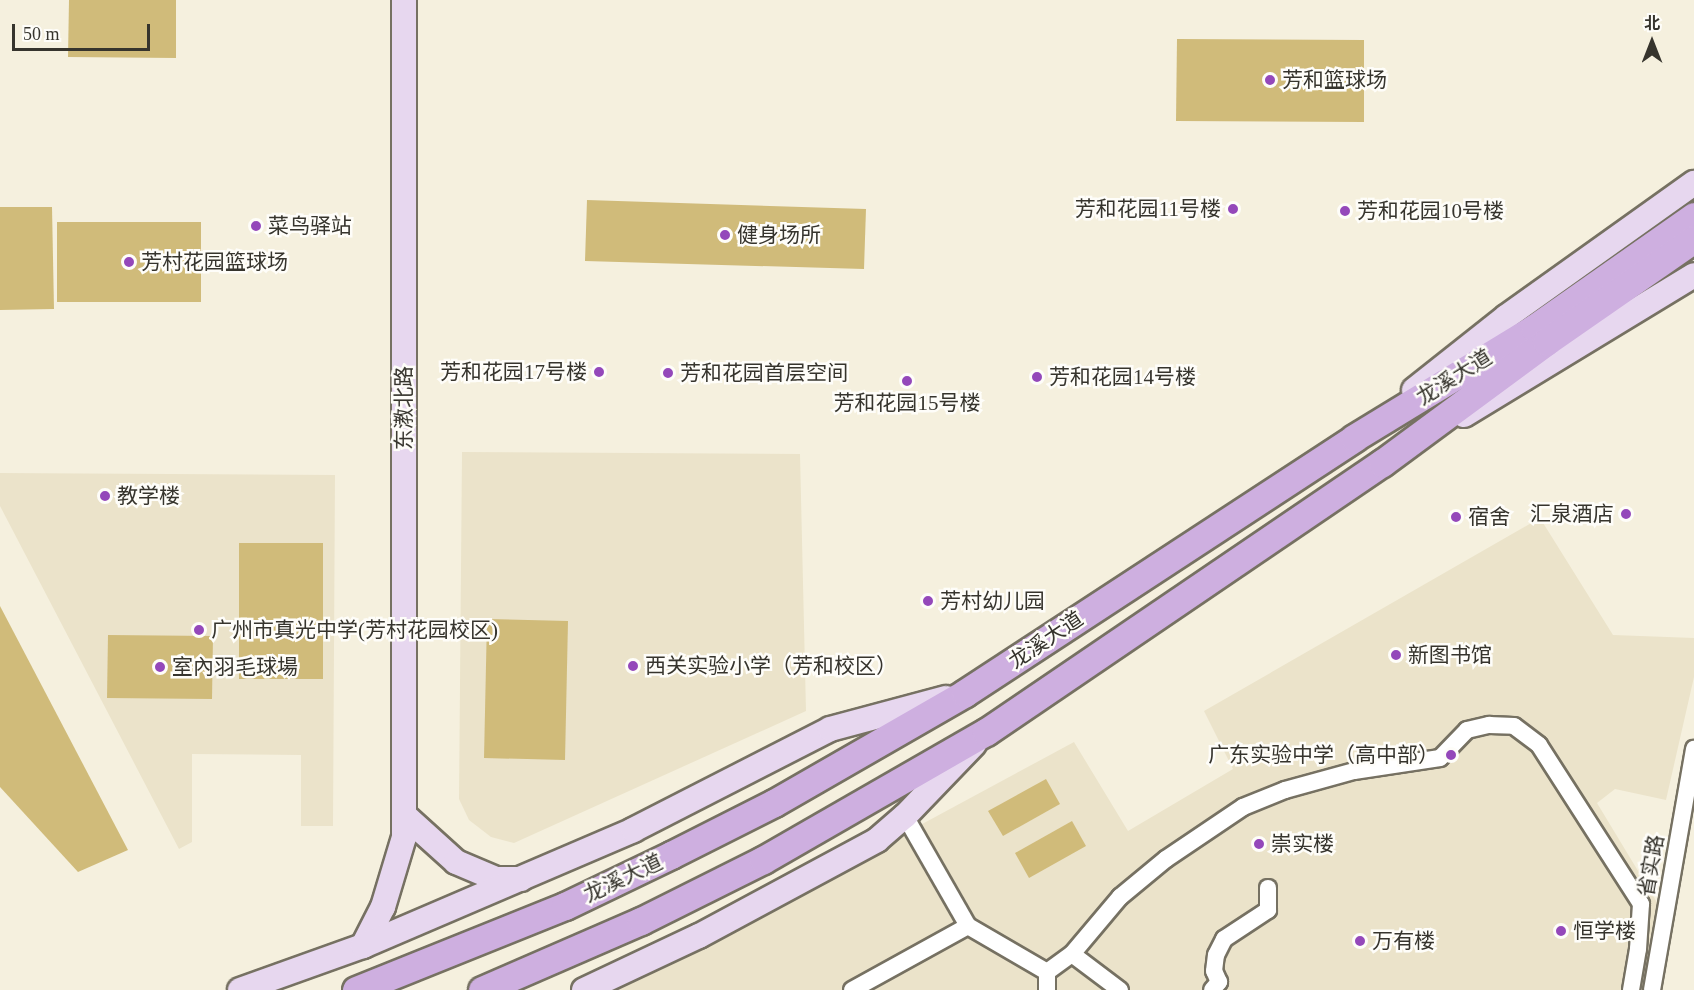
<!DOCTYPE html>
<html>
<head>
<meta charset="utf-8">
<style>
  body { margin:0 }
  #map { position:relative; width:1694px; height:990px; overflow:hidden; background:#f5f0de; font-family:"Times New Roman","Noto Sans SC",serif }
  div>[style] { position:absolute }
  .built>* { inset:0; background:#ebe3ca }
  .green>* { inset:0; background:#d0bb7a }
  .roads { filter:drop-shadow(2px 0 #767162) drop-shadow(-2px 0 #767162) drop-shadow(0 2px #767162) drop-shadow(0 -2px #767162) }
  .street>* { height:16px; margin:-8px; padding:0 8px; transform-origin:8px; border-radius:8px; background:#fff }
  .secondary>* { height:24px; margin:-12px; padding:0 12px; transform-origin:12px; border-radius:12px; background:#e7d7ef }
  .primary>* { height:27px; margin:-13.5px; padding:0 13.5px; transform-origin:13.5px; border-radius:13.5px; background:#ceafe0 }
  .dots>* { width:16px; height:16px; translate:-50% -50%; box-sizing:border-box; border:3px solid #fefdf9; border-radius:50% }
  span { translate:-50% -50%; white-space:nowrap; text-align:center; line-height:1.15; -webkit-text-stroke:5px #fefdf9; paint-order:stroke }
  .poi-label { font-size:21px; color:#36342d }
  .left { translate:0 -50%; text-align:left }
  .right { translate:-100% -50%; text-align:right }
  .street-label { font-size:21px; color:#36342d }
  .north { position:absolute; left:1622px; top:12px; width:60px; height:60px; -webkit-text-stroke:4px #fefdf9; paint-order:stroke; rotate:0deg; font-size:16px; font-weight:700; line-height:24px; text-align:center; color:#36342d }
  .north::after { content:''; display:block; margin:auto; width:21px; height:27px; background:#36342d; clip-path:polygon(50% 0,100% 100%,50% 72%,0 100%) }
  .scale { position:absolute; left:12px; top:24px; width:138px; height:27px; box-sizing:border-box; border:3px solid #36342d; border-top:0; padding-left:8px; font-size:18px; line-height:21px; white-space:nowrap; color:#36342d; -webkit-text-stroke:4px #fefdf9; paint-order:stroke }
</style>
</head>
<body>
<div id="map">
  <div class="built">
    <i style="clip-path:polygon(462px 452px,800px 454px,806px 711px,514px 843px,491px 837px,469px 820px,459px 799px)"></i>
    <i style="clip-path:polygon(0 473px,335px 475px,333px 826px,301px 826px,301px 755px,192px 754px,192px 842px,179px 849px,0 506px)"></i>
    <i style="clip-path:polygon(1540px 518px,1613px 635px,1694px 638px,1694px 677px,1666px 800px,1615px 789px,1597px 803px,1658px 904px,1642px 990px,615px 990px,1074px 742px,1128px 831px,1233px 769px,1204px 711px)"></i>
  </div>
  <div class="green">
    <i style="clip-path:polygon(69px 0,176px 0,176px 58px,68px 57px)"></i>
    <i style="clip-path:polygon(1177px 39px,1364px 40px,1364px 122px,1176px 121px)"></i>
    <i style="clip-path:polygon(587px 200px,866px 209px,864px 269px,585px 261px)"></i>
    <i style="clip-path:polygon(0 207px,52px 207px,54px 309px,0 310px)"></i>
    <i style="clip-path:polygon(57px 222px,201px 222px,201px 302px,57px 302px)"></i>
    <i style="clip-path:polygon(239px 543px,323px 543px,323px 679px,239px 679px)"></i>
    <i style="clip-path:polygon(0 606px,128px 850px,78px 872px,0 787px)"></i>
    <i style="clip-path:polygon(487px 619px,568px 621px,565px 760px,484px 758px)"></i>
    <i style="clip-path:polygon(108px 635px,213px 636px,212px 699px,107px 698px)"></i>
    <i style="clip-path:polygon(1046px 779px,1060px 804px,1003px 836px,988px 811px)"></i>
    <i style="clip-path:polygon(1072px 821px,1086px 846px,1029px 878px,1015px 853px)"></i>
  </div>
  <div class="roads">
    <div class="street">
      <i style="left:905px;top:816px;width:127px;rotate:60.2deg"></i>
      <i style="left:968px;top:926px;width:91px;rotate:30.2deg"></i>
      <i style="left:1047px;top:972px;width:18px;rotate:90deg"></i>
      <i style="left:1072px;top:954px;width:60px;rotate:36.9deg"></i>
      <i style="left:1047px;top:972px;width:31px;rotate:-36deg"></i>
      <i style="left:1072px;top:954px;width:75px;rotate:-49.9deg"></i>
      <i style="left:1120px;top:897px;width:60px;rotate:-39.6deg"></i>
      <i style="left:1166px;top:859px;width:93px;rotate:-34deg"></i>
      <i style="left:1243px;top:807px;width:45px;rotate:-22deg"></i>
      <i style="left:1285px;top:790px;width:72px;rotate:-15.4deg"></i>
      <i style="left:1354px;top:771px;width:87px;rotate:-8.6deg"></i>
      <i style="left:1440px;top:758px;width:39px;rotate:-46deg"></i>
      <i style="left:1467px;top:730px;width:23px;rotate:-13deg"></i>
      <i style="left:1489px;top:725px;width:25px;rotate:2deg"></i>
      <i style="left:1514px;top:726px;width:31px;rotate:37deg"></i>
      <i style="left:1539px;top:745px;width:189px;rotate:57.3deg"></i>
      <i style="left:1641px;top:904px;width:45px;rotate:93.8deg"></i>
      <i style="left:1638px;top:949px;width:42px;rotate:99.7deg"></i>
      <i style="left:852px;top:990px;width:132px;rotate:-28.9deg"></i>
      <i style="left:1212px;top:990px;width:11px;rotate:-49deg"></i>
      <i style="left:1219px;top:982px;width:12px;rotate:-114deg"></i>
      <i style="left:1214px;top:971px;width:16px;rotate:-83deg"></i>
      <i style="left:1216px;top:955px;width:18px;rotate:-63deg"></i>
      <i style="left:1224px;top:939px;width:53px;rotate:-33.4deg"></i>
      <i style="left:1268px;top:910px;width:22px;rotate:-90deg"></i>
      <i style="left:1652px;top:990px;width:245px;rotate:-80.1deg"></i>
    </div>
    <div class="secondary">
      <i style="left:1414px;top:390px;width:117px;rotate:-38.4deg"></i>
      <i style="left:1506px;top:317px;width:231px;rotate:-35.5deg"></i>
      <i style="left:1464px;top:415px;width:269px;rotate:-31.3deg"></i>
      <i style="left:404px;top:815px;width:70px;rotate:42.1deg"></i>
      <i style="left:456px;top:862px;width:43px;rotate:23deg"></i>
      <i style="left:496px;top:879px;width:25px"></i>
      <i style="left:363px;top:946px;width:44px;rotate:-62.9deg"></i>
      <i style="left:383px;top:907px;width:73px;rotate:-73.3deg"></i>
      <i style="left:404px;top:837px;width:837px;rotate:-90deg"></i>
      <i style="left:240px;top:990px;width:131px;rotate:-19.7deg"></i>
      <i style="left:363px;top:946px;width:294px;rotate:-23.2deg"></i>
      <i style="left:633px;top:830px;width:221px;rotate:-27.1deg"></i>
      <i style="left:830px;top:729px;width:120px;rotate:-15deg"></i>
      <i style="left:584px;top:990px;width:127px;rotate:-25.2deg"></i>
      <i style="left:699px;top:936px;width:202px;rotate:-28.3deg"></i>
      <i style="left:877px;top:840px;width:37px;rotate:-41deg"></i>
      <i style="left:905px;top:816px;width:100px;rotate:-46.2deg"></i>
    </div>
    <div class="primary">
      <i style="left:356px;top:990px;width:225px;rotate:-21.9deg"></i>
      <i style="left:565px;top:906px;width:118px;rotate:-25.7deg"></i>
      <i style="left:671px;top:855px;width:115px;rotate:-26.8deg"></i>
      <i style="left:774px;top:803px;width:220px;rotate:-29.9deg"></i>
      <i style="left:965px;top:693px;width:465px;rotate:-33.2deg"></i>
      <i style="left:1354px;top:438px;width:211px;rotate:-31.4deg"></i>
      <i style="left:1534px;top:328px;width:195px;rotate:-35deg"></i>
      <i style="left:482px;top:990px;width:173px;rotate:-23.5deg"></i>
      <i style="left:641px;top:921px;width:136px;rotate:-26.6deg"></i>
      <i style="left:763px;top:860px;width:257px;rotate:-29.9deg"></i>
      <i style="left:986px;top:732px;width:479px;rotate:-34.2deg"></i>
      <i style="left:1382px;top:463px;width:204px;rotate:-36.4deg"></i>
      <i style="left:1546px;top:342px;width:180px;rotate:-34.8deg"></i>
    </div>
  </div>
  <div class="dots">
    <i style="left:1270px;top:80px;background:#9448ba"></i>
    <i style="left:1233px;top:209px;background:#9448ba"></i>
    <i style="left:1345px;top:211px;background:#9448ba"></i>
    <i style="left:256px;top:226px;background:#9448ba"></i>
    <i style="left:725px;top:235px;background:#9448ba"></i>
    <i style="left:129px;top:262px;background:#9448ba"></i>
    <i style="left:599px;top:372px;background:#9448ba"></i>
    <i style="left:668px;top:373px;background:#9448ba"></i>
    <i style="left:1037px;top:377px;background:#9448ba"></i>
    <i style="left:907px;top:381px;background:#9448ba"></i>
    <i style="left:105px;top:496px;background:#9448ba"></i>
    <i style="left:1626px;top:514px;background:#9448ba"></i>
    <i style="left:1456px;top:517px;background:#9448ba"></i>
    <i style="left:928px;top:601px;background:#9448ba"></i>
    <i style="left:199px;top:630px;background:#9448ba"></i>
    <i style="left:1396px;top:655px;background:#9448ba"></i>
    <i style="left:633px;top:666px;background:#9448ba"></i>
    <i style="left:160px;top:667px;background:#9448ba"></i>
    <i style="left:1451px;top:755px;background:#9448ba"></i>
    <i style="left:1259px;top:844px;background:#9448ba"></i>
    <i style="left:1561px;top:931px;background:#9448ba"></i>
    <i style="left:1360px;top:941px;background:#9448ba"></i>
  </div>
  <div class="poi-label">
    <span class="left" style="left:1282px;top:80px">芳和篮球场</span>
    <span class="right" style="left:1221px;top:209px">芳和花园11号楼</span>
    <span class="left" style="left:1357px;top:211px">芳和花园10号楼</span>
    <span class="left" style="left:268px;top:226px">菜鸟驿站</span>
    <span class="left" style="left:737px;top:235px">健身场所</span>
    <span class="left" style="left:141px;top:262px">芳村花园篮球场</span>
    <span class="right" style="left:587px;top:372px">芳和花园17号楼</span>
    <span class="left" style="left:680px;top:373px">芳和花园首层空间</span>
    <span class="left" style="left:1049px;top:377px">芳和花园14号楼</span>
    <span style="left:907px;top:403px">芳和花园15号楼</span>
    <span class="left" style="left:117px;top:496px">教学楼</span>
    <span class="right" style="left:1614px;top:514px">汇泉酒店</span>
    <span class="left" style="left:1468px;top:517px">宿舍</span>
    <span class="left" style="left:940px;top:601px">芳村幼儿园</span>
    <span class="left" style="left:211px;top:630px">广州市真光中学(芳村花园校区)</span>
    <span class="left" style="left:1408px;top:655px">新图书馆</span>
    <span class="left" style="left:645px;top:666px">西关实验小学（芳和校区）</span>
    <span class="left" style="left:172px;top:667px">室內羽毛球場</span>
    <span class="right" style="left:1439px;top:755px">广东实验中学（高中部）</span>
    <span class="left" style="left:1271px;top:844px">崇实楼</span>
    <span class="left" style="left:1573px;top:931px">恒学楼</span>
    <span class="left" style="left:1372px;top:941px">万有楼</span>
  </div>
  <div class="street-label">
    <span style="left:1454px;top:377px;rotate:-32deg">龙溪大道</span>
    <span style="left:404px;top:408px;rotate:-90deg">东漖北路</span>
    <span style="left:1046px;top:640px;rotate:-34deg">龙溪大道</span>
    <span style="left:1651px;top:866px;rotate:-80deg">省实路</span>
    <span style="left:623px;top:878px;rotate:-25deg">龙溪大道</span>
  </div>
  <div class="north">北</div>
  <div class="scale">50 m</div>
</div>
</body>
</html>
